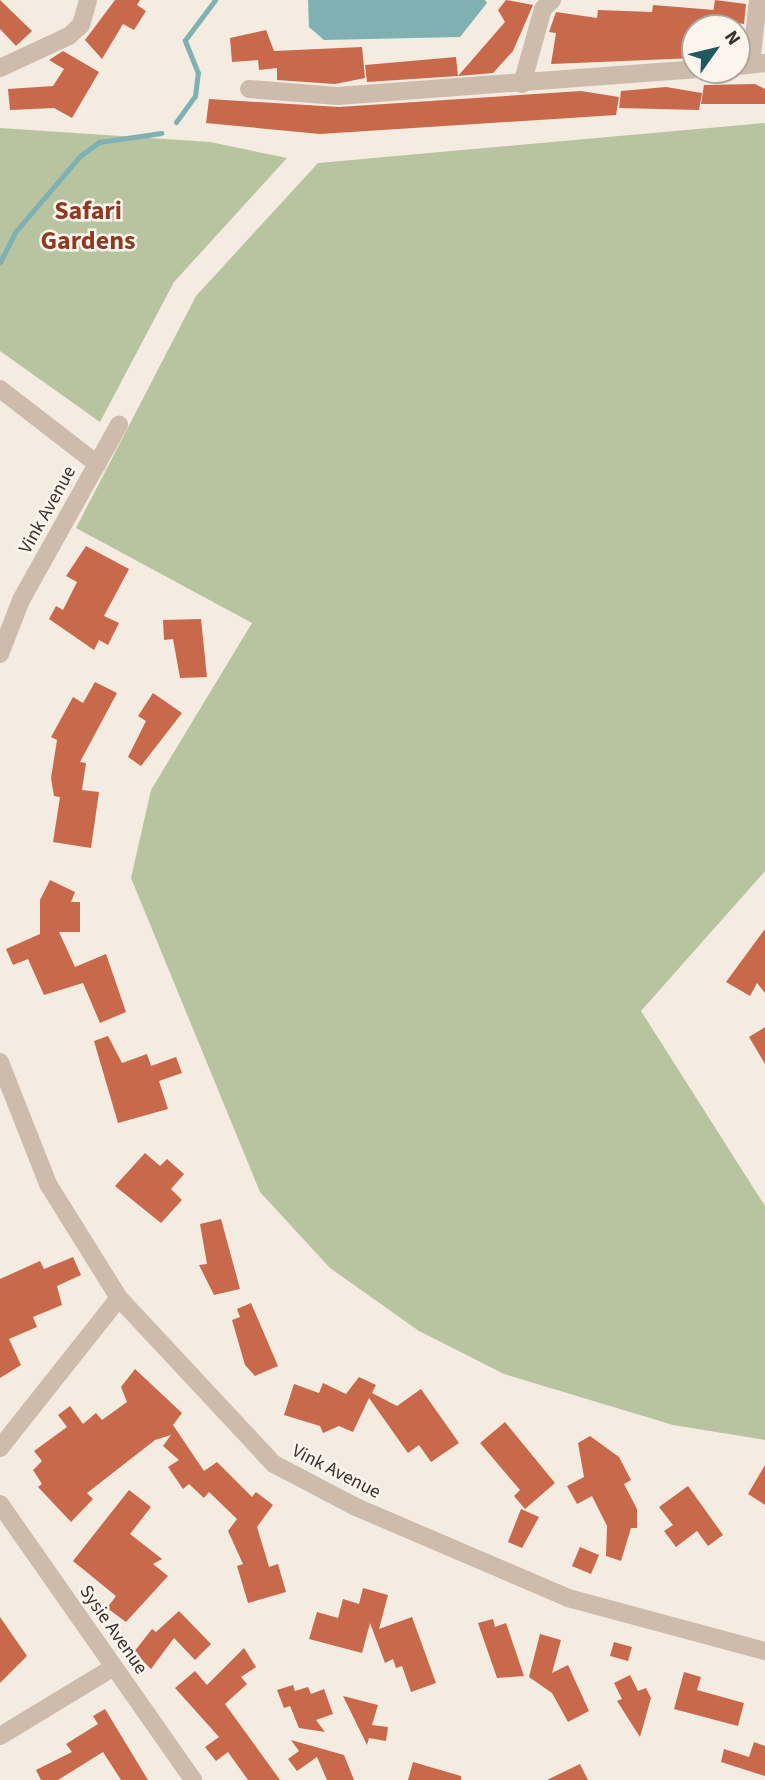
<!DOCTYPE html>
<html>
<head>
<meta charset="utf-8">
<style>
  body { margin:0 }
  #map { position:relative; width:765px; height:1780px; overflow:hidden; background:#f4ebe1; font-family:"Source Sans 3",sans-serif }
  div>[style] { position:absolute }
  .green>* { inset:0; background:#b8c4a0 }
  .water>* { inset:0; background:#7fb0b2 }
  .stream>* { height:5px; margin:-2.5px; padding:0 2.5px; transform-origin:2.5px; border-radius:2.5px; background:#7fb0b2 }
  .building>* { inset:0; background:#c8694b }
  .minor>* { height:18px; margin:-9px; padding:0 9px; transform-origin:9px; border-radius:9px; background:#cdbbac }
  span { translate:-50% -50%; white-space:nowrap; text-align:center; line-height:1.15; -webkit-text-stroke:5px #fbf5ee; paint-order:stroke }
  .street-label { font-size:19px; color:#3b302b }
  .district-label { font-size:26px; color:#8c3b22; font-weight:700 }
  .north { position:absolute; left:681px; top:14px; width:70px; height:70px; box-sizing:border-box; background:#fbf5ee; border:2px solid #aea6a0; border-radius:50%; rotate:56deg; font-size:19px; font-weight:700; line-height:28px; text-align:center; color:#3b302b }
  .north::after { content:''; display:block; margin:auto; width:24px; height:32px; background:#1f5a5e; clip-path:polygon(50% 0,100% 100%,50% 72%,0 100%) }
</style>
</head>
<body>
<div id="map">
  <div class="green">
    <i style="clip-path:polygon(765px 123px,765px 871px,641px 1011px,765px 1206px,765px 1440px,673px 1425px,504px 1374px,419px 1331px,330px 1268px,260px 1192px,131px 878px,151px 790px,252px 623px,76px 528px,196px 296px,318px 163px)"></i>
    <i style="clip-path:polygon(0 128px,210px 142px,287px 158px,174px 282px,100px 422px,0 351px)"></i>
  </div>
  <div class="water">
    <i style="clip-path:polygon(308px 0,485px 0,487px 3px,460px 37px,324px 40px,309px 27px)"></i>
  </div>
  <div class="stream">
    <i style="left:176px;top:122px;width:32px;rotate:-54deg"></i>
    <i style="left:195px;top:96px;width:23px;rotate:-83deg"></i>
    <i style="left:198px;top:73px;width:35px;rotate:-112deg"></i>
    <i style="left:185px;top:40px;width:50px;rotate:-53.1deg"></i>
    <i style="left:0;top:262px;width:35px;rotate:-63deg"></i>
    <i style="left:16px;top:231px;width:99px;rotate:-49.5deg"></i>
    <i style="left:80px;top:156px;width:24px;rotate:-36deg"></i>
    <i style="left:99px;top:142px;width:63px;rotate:-8.3deg"></i>
  </div>
  <div class="building">
    <i style="clip-path:polygon(0 0,32px 31px,16px 46px,0 29px)"></i>
    <i style="clip-path:polygon(115px 0,140px 0,137px 5px,146px 11px,134px 30px,123px 24px,102px 59px,85px 40px)"></i>
    <i style="clip-path:polygon(506px 0,533px 5px,513px 51px,493px 73px,458px 76px,505px 22px,498px 10px)"></i>
    <i style="clip-path:polygon(715px 0,746px 4px,744px 24px,712px 20px)"></i>
    <i style="clip-path:polygon(653px 5px,714px 10px,711px 26px,695px 24px,695px 58px,551px 64px,556px 33px,549px 32px,556px 12px,597px 18px,598px 10px,652px 12px)"></i>
    <i style="clip-path:polygon(266px 30px,274px 51px,362px 47px,365px 78px,335px 84px,277px 80px,277px 68px,259px 70px,258px 60px,232px 62px,230px 38px)"></i>
    <i style="clip-path:polygon(63px 51px,99px 72px,72px 118px,54px 108px,10px 110px,8px 89px,53px 86px,64px 69px,49px 60px)"></i>
    <i style="clip-path:polygon(456px 57px,458px 76px,367px 82px,365px 65px)"></i>
    <i style="clip-path:polygon(755px 84px,765px 89px,765px 104px,701px 104px,704px 85px)"></i>
    <i style="clip-path:polygon(666px 87px,702px 93px,699px 110px,619px 108px,621px 91px)"></i>
    <i style="clip-path:polygon(581px 91px,619px 97px,616px 115px,320px 134px,206px 123px,209px 99px,339px 107px)"></i>
    <i style="clip-path:polygon(86px 546px,129px 569px,104px 616px,119px 623px,108px 645px,99px 640px,94px 650px,49px 619px,56px 606px,63px 610px,77px 582px,66px 576px)"></i>
    <i style="clip-path:polygon(201px 619px,207px 677px,180px 678px,173px 639px,164px 640px,163px 620px)"></i>
    <i style="clip-path:polygon(95px 682px,117px 693px,80px 762px,86px 763px,82px 790px,99px 792px,91px 848px,53px 842px,60px 797px,54px 796px,51px 778px,57px 740px,51px 737px,73px 697px,83px 703px)"></i>
    <i style="clip-path:polygon(153px 693px,182px 713px,141px 766px,128px 757px,146px 721px,138px 716px)"></i>
    <i style="clip-path:polygon(50px 880px,75px 892px,71px 902px,80px 902px,80px 932px,59px 932px,75px 967px,106px 954px,126px 1012px,100px 1023px,83px 983px,44px 995px,28px 959px,13px 965px,6px 949px,40px 934px,40px 900px)"></i>
    <i style="clip-path:polygon(765px 929px,765px 993px,757px 983px,750px 996px,726px 982px)"></i>
    <i style="clip-path:polygon(765px 1027px,765px 1064px,749px 1037px)"></i>
    <i style="clip-path:polygon(108px 1036px,122px 1063px,147px 1054px,151px 1066px,176px 1057px,182px 1073px,159px 1081px,168px 1109px,118px 1123px,94px 1041px)"></i>
    <i style="clip-path:polygon(145px 1153px,160px 1166px,167px 1159px,184px 1174px,171px 1189px,182px 1200px,161px 1223px,115px 1186px)"></i>
    <i style="clip-path:polygon(221px 1219px,240px 1289px,214px 1295px,199px 1265px,207px 1264px,200px 1224px)"></i>
    <i style="clip-path:polygon(73px 1257px,81px 1275px,57px 1286px,62px 1305px,33px 1317px,37px 1327px,9px 1339px,21px 1365px,0 1378px,0 1279px,40px 1261px,44px 1269px)"></i>
    <i style="clip-path:polygon(251px 1303px,278px 1366px,255px 1376px,245px 1365px,232px 1320px,240px 1317px,237px 1309px)"></i>
    <i style="clip-path:polygon(135px 1369px,182px 1413px,173px 1425px,204px 1471px,217px 1462px,252px 1497px,256px 1492px,273px 1505px,257px 1527px,269px 1567px,278px 1564px,286px 1592px,248px 1603px,237px 1566px,243px 1564px,228px 1531px,237px 1519px,209px 1492px,204px 1498px,189px 1484px,183px 1489px,168px 1467px,179px 1460px,163px 1446px,171px 1435px,155px 1440px,87px 1493px,93px 1499px,71px 1522px,38px 1487px,42px 1484px,33px 1470px,42px 1461px,34px 1451px,67px 1427px,58px 1415px,70px 1406px,83px 1424px,96px 1413px,102px 1420px,127px 1402px,121px 1387px)"></i>
    <i style="clip-path:polygon(359px 1377px,376px 1385px,372px 1393px,397px 1406px,421px 1389px,459px 1443px,431px 1462px,419px 1445px,408px 1453px,369px 1398px,353px 1432px,339px 1426px,323px 1433px,320px 1426px,284px 1415px,294px 1384px,319px 1393px,323px 1383px,346px 1394px)"></i>
    <i style="clip-path:polygon(505px 1422px,555px 1483px,525px 1509px,514px 1496px,520px 1490px,480px 1443px)"></i>
    <i style="clip-path:polygon(590px 1436px,619px 1457px,631px 1480px,624px 1484px,637px 1509px,637px 1528px,631px 1528px,621px 1561px,606px 1556px,607px 1526px,592px 1496px,577px 1504px,567px 1486px,584px 1477px,578px 1443px)"></i>
    <i style="clip-path:polygon(765px 1465px,765px 1505px,748px 1494px)"></i>
    <i style="clip-path:polygon(688px 1486px,723px 1535px,708px 1546px,697px 1531px,676px 1547px,664px 1531px,673px 1525px,659px 1507px)"></i>
    <i style="clip-path:polygon(129px 1490px,151px 1507px,130px 1534px,162px 1559px,153px 1564px,168px 1576px,126px 1622px,107px 1608px,116px 1596px,73px 1561px)"></i>
    <i style="clip-path:polygon(521px 1509px,539px 1517px,522px 1548px,508px 1542px)"></i>
    <i style="clip-path:polygon(580px 1547px,599px 1555px,591px 1574px,572px 1566px)"></i>
    <i style="clip-path:polygon(363px 1588px,388px 1595px,379px 1629px,412px 1617px,436px 1683px,411px 1692px,402px 1666px,396px 1668px,393px 1659px,385px 1663px,370px 1623px,362px 1653px,309px 1639px,317px 1612px,338px 1618px,343px 1599px,359px 1604px)"></i>
    <i style="clip-path:polygon(179px 1611px,211px 1644px,195px 1660px,174px 1638px,151px 1669px,134px 1652px,152px 1629px,156px 1632px)"></i>
    <i style="clip-path:polygon(0 1617px,27px 1656px,0 1683px)"></i>
    <i style="clip-path:polygon(493px 1619px,495px 1627px,506px 1623px,524px 1676px,497px 1678px,478px 1623px)"></i>
    <i style="clip-path:polygon(540px 1634px,561px 1640px,552px 1673px,568px 1665px,589px 1711px,568px 1722px,552px 1693px,529px 1677px)"></i>
    <i style="clip-path:polygon(614px 1642px,632px 1647px,628px 1661px,610px 1656px)"></i>
    <i style="clip-path:polygon(244px 1648px,256px 1667px,241px 1677px,247px 1684px,225px 1704px,280px 1780px,248px 1780px,228px 1752px,216px 1761px,205px 1747px,219px 1737px,175px 1688px,195px 1671px,207px 1685px)"></i>
    <i style="clip-path:polygon(684px 1672px,701px 1677px,697px 1690px,744px 1703px,738px 1726px,674px 1709px)"></i>
    <i style="clip-path:polygon(630px 1675px,638px 1691px,646px 1688px,651px 1698px,640px 1737px,617px 1701px,622px 1699px,614px 1683px)"></i>
    <i style="clip-path:polygon(293px 1685px,295px 1691px,308px 1687px,311px 1694px,324px 1689px,333px 1714px,316px 1720px,325px 1732px,299px 1728px,290px 1706px,284px 1708px,277px 1690px)"></i>
    <i style="clip-path:polygon(343px 1696px,378px 1705px,372px 1725px,388px 1727px,386px 1741px,369px 1738px,367px 1745px)"></i>
    <i style="clip-path:polygon(105px 1709px,148px 1780px,121px 1780px,103px 1752px,58px 1780px,41px 1780px,36px 1770px,72px 1752px,66px 1744px,98px 1724px,93px 1716px)"></i>
    <i style="clip-path:polygon(291px 1740px,344px 1755px,354px 1780px,327px 1780px,317px 1757px,297px 1771px,288px 1759px,299px 1751px)"></i>
    <i style="clip-path:polygon(754px 1742px,765px 1746px,765px 1776px,721px 1762px,724px 1749px,749px 1757px)"></i>
    <i style="clip-path:polygon(413px 1762px,461px 1776px,461px 1780px,408px 1780px)"></i>
    <i style="clip-path:polygon(580px 1764px,588px 1780px,547px 1780px)"></i>
  </div>
  <div class="minor">
    <i style="left:751px;top:64px;width:64px;rotate:-83.8deg"></i>
    <i style="left:737px;top:66px;width:28px;rotate:-6deg"></i>
    <i style="left:0;top:68px;width:76px;rotate:-24.9deg"></i>
    <i style="left:69px;top:36px;width:16px;rotate:-43deg"></i>
    <i style="left:81px;top:25px;width:26px;rotate:-74deg"></i>
    <i style="left:522px;top:84px;width:78px;rotate:-74.4deg"></i>
    <i style="left:543px;top:9px;width:13px;rotate:-45deg"></i>
    <i style="left:249px;top:89px;width:89px;rotate:4.5deg"></i>
    <i style="left:338px;top:96px;width:358px;rotate:-4.3deg"></i>
    <i style="left:0;top:389px;width:123px;rotate:37.7deg"></i>
    <i style="left:0;top:654px;width:58px;rotate:-68.7deg"></i>
    <i style="left:21px;top:600px;width:201px;rotate:-60.8deg"></i>
    <i style="left:0;top:1062px;width:131px;rotate:68.5deg"></i>
    <i style="left:48px;top:1184px;width:134px;rotate:58.1deg"></i>
    <i style="left:119px;top:1298px;width:227px;rotate:47deg"></i>
    <i style="left:274px;top:1464px;width:93px;rotate:27.7deg"></i>
    <i style="left:356px;top:1507px;width:231px;rotate:23.2deg"></i>
    <i style="left:568px;top:1598px;width:204px;rotate:15.1deg"></i>
    <i style="left:0;top:1448px;width:191px;rotate:-51.6deg"></i>
    <i style="left:0;top:1504px;width:337px;rotate:55deg"></i>
    <i style="left:0;top:1736px;width:133px;rotate:-31.2deg"></i>
  </div>
  <div class="street-label">
    <span style="left:48px;top:510px;rotate:-61deg">Vink Avenue</span>
    <span style="left:336px;top:1472px;rotate:27deg">Vink Avenue</span>
    <span style="left:113px;top:1630px;rotate:55deg">Sysie Avenue</span>
  </div>
  <div class="district-label">
    <span style="left:88px;top:226px">Safari<br>Gardens</span>
  </div>
  <div class="north">N</div>
</div>
</body>
</html>
